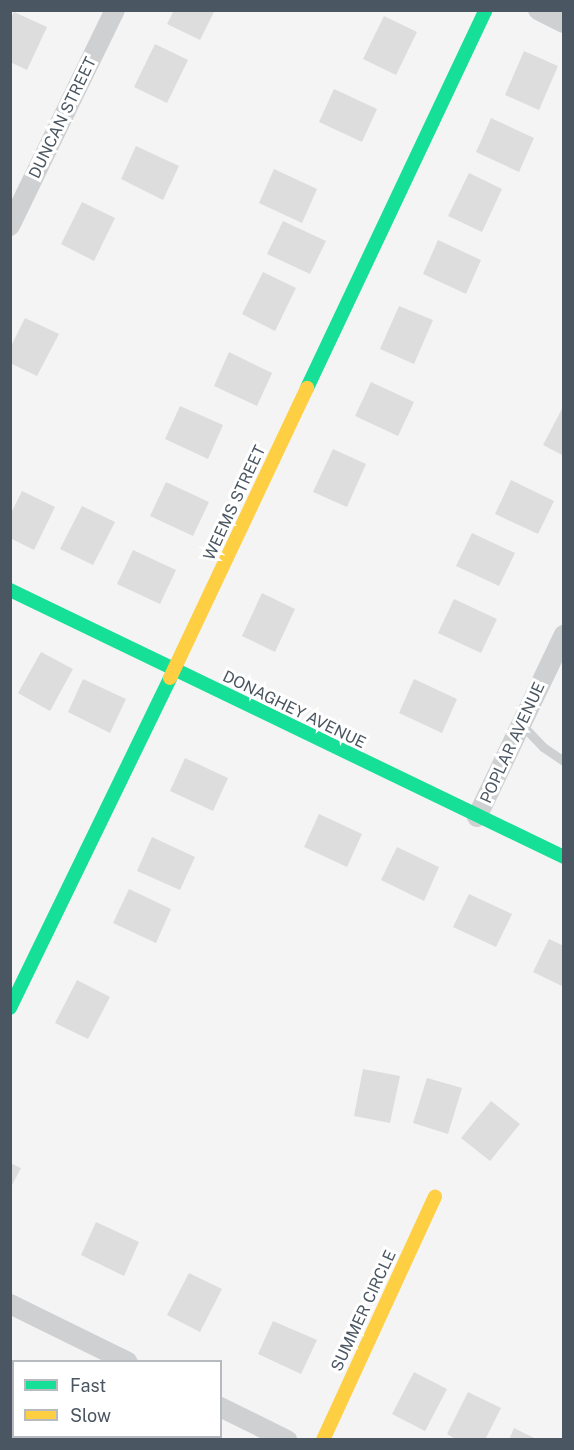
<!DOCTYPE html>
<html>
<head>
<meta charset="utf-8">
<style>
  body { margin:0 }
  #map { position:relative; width:574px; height:1450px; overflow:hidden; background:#f4f4f4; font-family:"Public Sans",sans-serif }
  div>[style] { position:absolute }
  .building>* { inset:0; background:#ddddde }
  .lane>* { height:9px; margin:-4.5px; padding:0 4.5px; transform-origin:4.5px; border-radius:4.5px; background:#ced0d2 }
  .street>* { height:20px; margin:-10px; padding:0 10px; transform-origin:10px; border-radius:10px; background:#ced0d2 }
  .fast>* { height:14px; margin:-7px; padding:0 7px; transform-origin:7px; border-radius:7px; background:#16e098 }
  .slow>* { height:14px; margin:-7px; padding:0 7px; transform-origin:7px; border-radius:7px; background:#ffcf43 }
  span { translate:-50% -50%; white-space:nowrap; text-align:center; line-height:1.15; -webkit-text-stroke:6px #fff; paint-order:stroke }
  .street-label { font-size:16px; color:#4a5661 }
  .frame { position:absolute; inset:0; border:12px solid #4a5661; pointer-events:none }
  .legend { position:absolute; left:12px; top:1360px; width:210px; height:78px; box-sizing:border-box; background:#fff; border:2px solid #b7bbc0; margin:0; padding:8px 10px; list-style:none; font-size:18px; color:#4a5661 }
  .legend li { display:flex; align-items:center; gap:12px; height:30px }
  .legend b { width:30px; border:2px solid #b7bbc0 }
</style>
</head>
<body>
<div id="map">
  <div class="building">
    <i style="clip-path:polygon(174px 10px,215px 10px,200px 40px,167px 24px)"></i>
    <i style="clip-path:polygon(14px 12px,47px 27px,27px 70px,10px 62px,10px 19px)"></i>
    <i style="clip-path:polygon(384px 16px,417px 32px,396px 75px,363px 59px)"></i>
    <i style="clip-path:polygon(155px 44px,188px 60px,167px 103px,134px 87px)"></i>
    <i style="clip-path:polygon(524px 51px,558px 66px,539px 110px,505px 95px)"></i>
    <i style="clip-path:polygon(334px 89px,377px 109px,362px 142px,319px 122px)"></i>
    <i style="clip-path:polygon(491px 118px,534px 138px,519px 172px,476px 152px)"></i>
    <i style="clip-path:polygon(136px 146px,179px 166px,163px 200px,121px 179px)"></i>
    <i style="clip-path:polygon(274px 169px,317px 189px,302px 223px,259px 203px)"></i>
    <i style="clip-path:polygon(469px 173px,502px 189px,482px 232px,448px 216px)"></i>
    <i style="clip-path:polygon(82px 202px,115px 218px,94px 261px,61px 244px)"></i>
    <i style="clip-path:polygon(283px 221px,326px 241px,310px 274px,267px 254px)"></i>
    <i style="clip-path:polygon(438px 240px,481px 260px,466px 294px,423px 274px)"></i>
    <i style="clip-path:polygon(263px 272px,296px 288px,275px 331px,242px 314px)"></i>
    <i style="clip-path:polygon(399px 306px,433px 320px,414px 364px,380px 349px)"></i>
    <i style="clip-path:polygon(25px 318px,59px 334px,37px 376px,10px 363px,10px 348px)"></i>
    <i style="clip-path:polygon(229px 352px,272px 373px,257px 406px,214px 386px)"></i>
    <i style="clip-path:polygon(371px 382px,414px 402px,398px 436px,355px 416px)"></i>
    <i style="clip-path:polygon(564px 405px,564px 456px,543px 445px)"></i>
    <i style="clip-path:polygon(180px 406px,223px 425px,208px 459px,165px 439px)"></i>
    <i style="clip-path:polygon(333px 449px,366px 464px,347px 507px,313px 492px)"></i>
    <i style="clip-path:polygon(511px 480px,554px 501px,538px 534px,495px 514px)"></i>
    <i style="clip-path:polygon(166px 482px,209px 502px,193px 536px,150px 516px)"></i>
    <i style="clip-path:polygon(22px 491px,55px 507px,34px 550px,10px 538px,10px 515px)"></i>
    <i style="clip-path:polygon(82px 506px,115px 522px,93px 565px,60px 549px)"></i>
    <i style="clip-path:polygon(472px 533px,515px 553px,499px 586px,456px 566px)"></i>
    <i style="clip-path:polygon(133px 550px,176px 570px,160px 604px,117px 584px)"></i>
    <i style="clip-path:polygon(262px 593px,295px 609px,275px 652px,242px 636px)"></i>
    <i style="clip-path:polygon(454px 599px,497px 619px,481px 653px,438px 633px)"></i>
    <i style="clip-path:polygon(41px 652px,73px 669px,50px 711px,18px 693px)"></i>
    <i style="clip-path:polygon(83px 679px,126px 699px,110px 733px,68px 712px)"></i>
    <i style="clip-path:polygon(414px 679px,457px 699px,442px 733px,399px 713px)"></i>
    <i style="clip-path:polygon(185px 758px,228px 778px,213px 811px,170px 791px)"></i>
    <i style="clip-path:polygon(319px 814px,362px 834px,347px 867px,304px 847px)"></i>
    <i style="clip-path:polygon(152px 837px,195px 857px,180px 890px,137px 871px)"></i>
    <i style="clip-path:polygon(397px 847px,439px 867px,424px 901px,381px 880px)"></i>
    <i style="clip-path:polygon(129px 889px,171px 909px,156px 943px,113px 923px)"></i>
    <i style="clip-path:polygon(469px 894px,512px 914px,496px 947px,453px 927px)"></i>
    <i style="clip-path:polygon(549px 939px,564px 946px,564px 987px,533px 972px)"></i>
    <i style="clip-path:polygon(77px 980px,110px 997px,88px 1039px,55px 1023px)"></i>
    <i style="clip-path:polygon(363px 1069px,400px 1076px,390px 1123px,354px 1116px)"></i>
    <i style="clip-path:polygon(427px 1078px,462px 1088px,448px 1134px,413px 1123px)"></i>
    <i style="clip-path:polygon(491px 1101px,520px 1124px,490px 1161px,461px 1138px)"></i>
    <i style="clip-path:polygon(10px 1163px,21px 1168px,10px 1189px)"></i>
    <i style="clip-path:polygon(96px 1222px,139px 1242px,124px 1276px,81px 1255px)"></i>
    <i style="clip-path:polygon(189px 1273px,222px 1289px,200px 1332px,167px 1315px)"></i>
    <i style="clip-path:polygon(273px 1321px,317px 1340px,301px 1374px,258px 1354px)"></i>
    <i style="clip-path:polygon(414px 1372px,447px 1389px,425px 1431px,392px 1414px)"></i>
    <i style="clip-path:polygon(468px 1392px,501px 1408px,485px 1440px,457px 1440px,447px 1434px)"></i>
    <i style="clip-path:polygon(514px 1428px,538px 1440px,509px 1440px)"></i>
    <i style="clip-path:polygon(17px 1436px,57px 1436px,56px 1440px,23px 1440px)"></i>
  </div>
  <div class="lane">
    <i style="left:521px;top:724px;width:32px;rotate:46deg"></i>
    <i style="left:543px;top:747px;width:25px;rotate:34deg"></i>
  </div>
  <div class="street">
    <i style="left:538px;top:10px;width:29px;rotate:27deg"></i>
    <i style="left:10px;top:226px;width:240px;rotate:-64.1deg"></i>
    <i style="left:477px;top:817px;width:202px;rotate:-64.5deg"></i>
    <i style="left:10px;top:1304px;width:131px;rotate:26.2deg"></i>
    <i style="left:220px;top:1407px;width:75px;rotate:26.2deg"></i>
  </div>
  <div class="fast">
    <i style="left:307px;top:388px;width:418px;rotate:-64.7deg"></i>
    <i style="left:10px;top:590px;width:615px;rotate:25.73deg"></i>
    <i style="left:10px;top:1008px;width:367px;rotate:-64.1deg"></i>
  </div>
  <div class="slow">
    <i style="left:170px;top:678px;width:321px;rotate:-64.7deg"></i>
    <i style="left:323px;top:1440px;width:268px;rotate:-65.3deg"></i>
  </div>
  <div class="street-label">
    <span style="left:63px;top:118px;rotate:-64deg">DUNCAN STREET</span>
    <span style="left:235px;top:503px;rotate:-65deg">WEEMS STREET</span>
    <span style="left:294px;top:710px;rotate:26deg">DONAGHEY AVENUE</span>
    <span style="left:513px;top:743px;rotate:-65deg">POPLAR AVENUE</span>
    <span style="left:364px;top:1311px;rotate:-65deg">SUMMER CIRCLE</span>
  </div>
  <div class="frame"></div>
  <ul class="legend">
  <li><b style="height:8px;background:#16e098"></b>Fast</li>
  <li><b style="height:8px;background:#ffcf43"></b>Slow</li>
  </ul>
</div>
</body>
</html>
